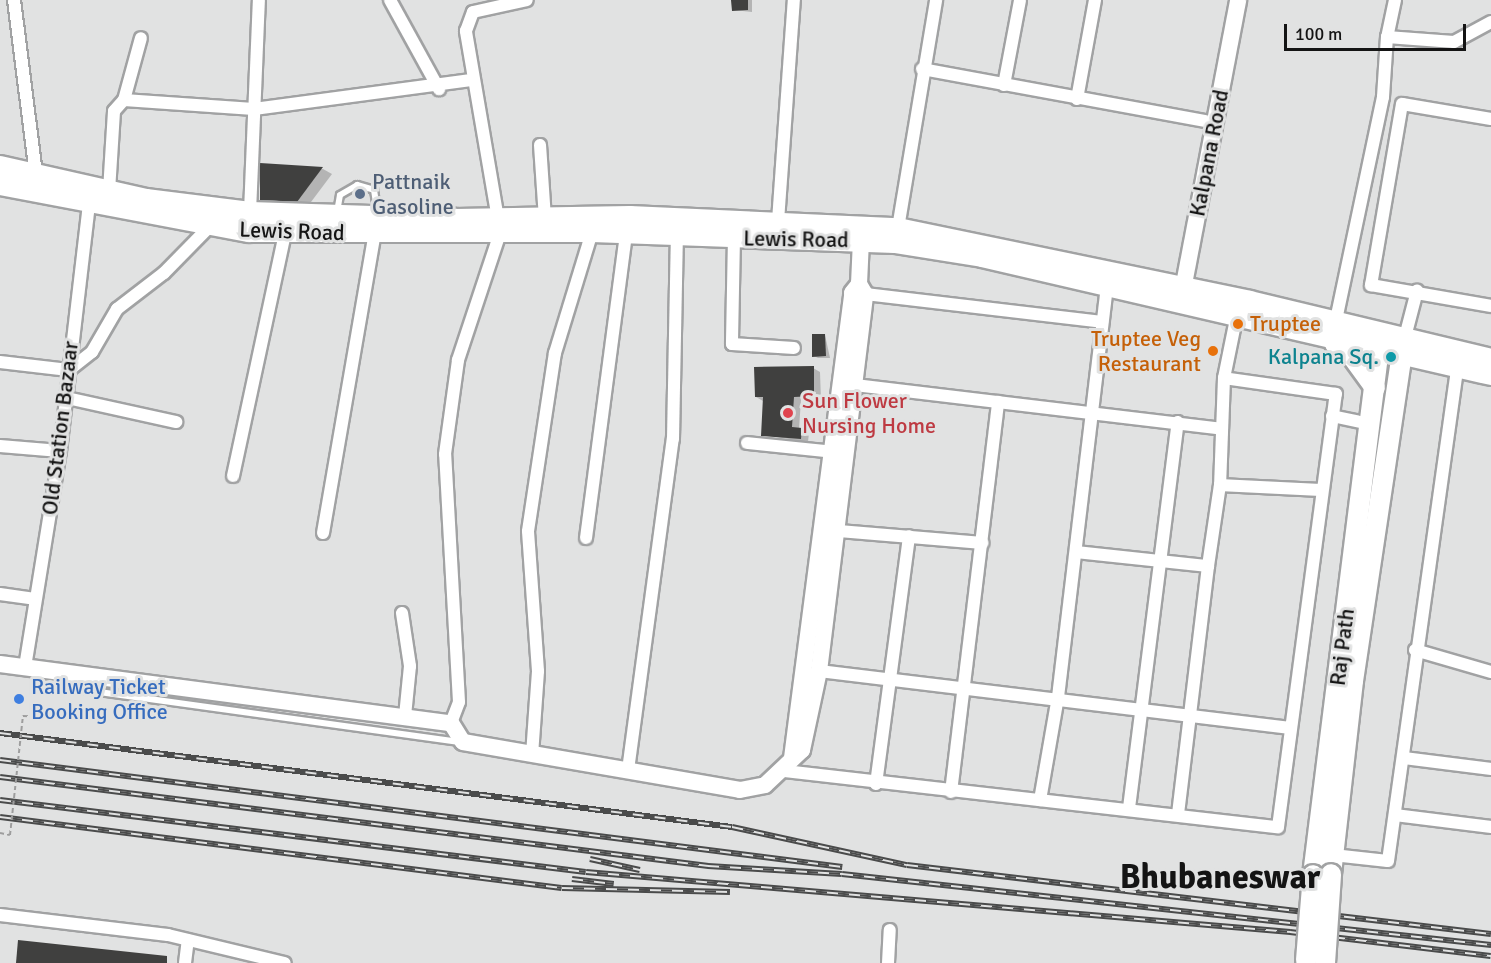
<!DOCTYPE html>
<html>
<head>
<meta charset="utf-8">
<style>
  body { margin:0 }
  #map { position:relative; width:1491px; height:963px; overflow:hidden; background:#e1e2e2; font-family:Signika,sans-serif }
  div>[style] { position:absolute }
  .shadow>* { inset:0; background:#0003 }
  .building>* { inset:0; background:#40403f }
  .path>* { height:2px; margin-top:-1px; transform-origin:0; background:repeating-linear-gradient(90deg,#9d9d9d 0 4.5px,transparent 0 7.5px) }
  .roads { filter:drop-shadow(2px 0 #a1a2a3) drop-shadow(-2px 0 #a1a2a3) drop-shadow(0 2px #a1a2a3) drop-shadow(0 -2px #a1a2a3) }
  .lane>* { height:6px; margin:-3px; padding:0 3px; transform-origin:3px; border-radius:3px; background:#fff }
  .street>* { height:12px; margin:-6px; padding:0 6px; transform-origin:6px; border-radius:6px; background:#fff }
  .secondary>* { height:16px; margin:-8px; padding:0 8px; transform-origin:8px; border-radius:8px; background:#fff }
  .primary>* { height:20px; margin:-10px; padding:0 10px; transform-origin:10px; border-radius:10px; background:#fff }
  .rail>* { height:6px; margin-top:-3px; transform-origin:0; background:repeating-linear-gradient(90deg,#e1e2e2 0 11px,#4a4b4b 0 22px); box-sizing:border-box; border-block:2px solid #4a4b4b }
  .path-bridge>* { height:2px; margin-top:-1px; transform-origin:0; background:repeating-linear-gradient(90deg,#9d9d9d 0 4.5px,transparent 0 7.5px) }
  .bridges { filter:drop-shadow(2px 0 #a1a2a3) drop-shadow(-2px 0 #a1a2a3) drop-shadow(0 2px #a1a2a3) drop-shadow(0 -2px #a1a2a3) }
  .primary-bridge>* { height:20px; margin:-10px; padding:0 10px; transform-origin:10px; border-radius:10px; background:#fff }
  .dots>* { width:16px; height:16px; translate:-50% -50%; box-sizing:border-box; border:3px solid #e1e2e2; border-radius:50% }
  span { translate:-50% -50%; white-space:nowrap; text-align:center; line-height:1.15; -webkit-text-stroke:6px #e1e2e2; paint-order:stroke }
  .street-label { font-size:22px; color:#141414 }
  .service-label { font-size:22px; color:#4e5e75 }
  .left { translate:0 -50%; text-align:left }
  .food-label { font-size:22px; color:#c56008 }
  .right { translate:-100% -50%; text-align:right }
  .culture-label { font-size:22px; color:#0d838f }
  .health-label { font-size:22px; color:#be3a42 }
  .shop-label { font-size:22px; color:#366cbe }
  .town-label { font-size:34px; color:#141414; font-weight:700 }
  .scale { position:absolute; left:1284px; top:24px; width:182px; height:27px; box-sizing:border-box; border:3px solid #141414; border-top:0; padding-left:8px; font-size:18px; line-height:21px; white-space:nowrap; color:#141414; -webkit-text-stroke:4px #e1e2e2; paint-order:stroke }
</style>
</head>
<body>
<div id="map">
  <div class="shadow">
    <i style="clip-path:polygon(733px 0,752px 0,752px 12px,733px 10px)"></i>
    <i style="clip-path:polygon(262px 165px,323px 169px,332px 174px,308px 206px,271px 205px,261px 199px)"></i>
    <i style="clip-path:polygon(825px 335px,830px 358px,818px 358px,814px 356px)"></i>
    <i style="clip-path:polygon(813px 368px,820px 372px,821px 400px,801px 400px,799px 429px,809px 433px,808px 442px,763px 435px,763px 401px,756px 397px)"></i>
  </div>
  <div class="building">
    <i style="clip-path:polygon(731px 0,748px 0,748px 10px,732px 11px)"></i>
    <i style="clip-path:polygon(260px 163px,323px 167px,297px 202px,260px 200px)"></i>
    <i style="clip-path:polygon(812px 334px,825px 334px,826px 356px,812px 357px)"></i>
    <i style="clip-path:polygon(814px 366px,814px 396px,794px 397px,792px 427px,802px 428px,801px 439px,761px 436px,763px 397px,755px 397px,754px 367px)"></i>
    <i style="clip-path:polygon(18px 940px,167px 956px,167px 963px,16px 963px)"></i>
  </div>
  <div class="path">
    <i style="left:23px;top:716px;width:54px;rotate:2.1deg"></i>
    <i style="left:0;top:833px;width:10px;rotate:11deg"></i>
  </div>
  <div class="roads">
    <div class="lane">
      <i style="left:337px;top:212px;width:17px;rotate:-80deg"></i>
      <i style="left:340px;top:195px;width:20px;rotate:-30deg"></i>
      <i style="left:357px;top:185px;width:18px;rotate:16deg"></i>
      <i style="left:374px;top:190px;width:25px;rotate:81deg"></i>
      <i style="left:48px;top:685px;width:416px;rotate:7.9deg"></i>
    </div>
    <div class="street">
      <i style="left:14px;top:0;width:176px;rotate:82.8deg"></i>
      <i style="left:390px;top:0;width:102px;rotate:61.2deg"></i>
      <i style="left:1395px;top:0;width:38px;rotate:102deg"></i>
      <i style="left:1387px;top:37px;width:67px;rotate:4.3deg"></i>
      <i style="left:1454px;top:42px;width:42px;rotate:-28.4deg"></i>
      <i style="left:922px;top:69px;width:288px;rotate:10.4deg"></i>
      <i style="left:1004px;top:85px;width:86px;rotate:-79.3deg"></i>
      <i style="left:1077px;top:99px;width:101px;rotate:-79.7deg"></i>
      <i style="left:124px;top:100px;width:130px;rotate:4deg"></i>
      <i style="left:254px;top:109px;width:219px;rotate:-7.6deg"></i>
      <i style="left:1491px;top:119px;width:90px;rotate:-170.4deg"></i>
      <i style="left:1402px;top:104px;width:184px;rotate:99.7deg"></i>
      <i style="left:1371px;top:285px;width:122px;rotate:9.9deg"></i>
      <i style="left:540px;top:145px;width:73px;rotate:86.1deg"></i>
      <i style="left:109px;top:191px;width:80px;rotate:-86.4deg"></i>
      <i style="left:114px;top:111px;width:15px;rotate:-48deg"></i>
      <i style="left:124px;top:100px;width:64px;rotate:-74.7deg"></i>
      <i style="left:250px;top:212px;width:212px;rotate:-87.6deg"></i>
      <i style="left:498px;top:219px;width:191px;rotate:-99.7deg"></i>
      <i style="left:466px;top:31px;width:20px;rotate:-70deg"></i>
      <i style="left:473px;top:12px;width:55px;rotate:-12.5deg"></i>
      <i style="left:778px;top:221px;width:222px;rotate:-85.9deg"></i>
      <i style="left:898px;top:228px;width:231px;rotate:-80.5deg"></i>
      <i style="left:734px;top:237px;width:107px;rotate:91.1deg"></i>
      <i style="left:732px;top:344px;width:62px;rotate:3.7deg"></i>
      <i style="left:865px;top:294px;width:239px;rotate:6.7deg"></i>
      <i style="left:1336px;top:320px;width:228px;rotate:-78.1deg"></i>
      <i style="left:1383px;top:97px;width:60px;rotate:-86.2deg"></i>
      <i style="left:1405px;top:337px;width:48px;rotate:-75.4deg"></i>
      <i style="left:0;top:362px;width:69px;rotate:6.6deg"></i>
      <i style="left:69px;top:370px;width:29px;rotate:-38deg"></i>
      <i style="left:92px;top:352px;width:50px;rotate:-59.8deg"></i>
      <i style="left:117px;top:309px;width:59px;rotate:-37.5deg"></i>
      <i style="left:164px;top:273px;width:64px;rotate:-45.6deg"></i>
      <i style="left:1224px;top:378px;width:107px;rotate:92.1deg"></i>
      <i style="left:1220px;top:485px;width:100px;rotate:2.9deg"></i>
      <i style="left:855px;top:385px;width:366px;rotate:6.8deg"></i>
      <i style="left:67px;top:398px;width:112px;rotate:12.4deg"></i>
      <i style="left:1332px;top:416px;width:40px;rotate:12deg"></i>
      <i style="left:747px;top:443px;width:87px;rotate:5.9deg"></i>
      <i style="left:0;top:446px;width:60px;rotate:4.8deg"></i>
      <i style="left:233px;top:476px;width:248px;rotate:-77.9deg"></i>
      <i style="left:839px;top:531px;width:144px;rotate:4.8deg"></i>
      <i style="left:323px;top:533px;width:305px;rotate:-80.2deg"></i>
      <i style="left:586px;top:538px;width:308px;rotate:-82.5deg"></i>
      <i style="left:1076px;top:552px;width:133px;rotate:6.1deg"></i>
      <i style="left:1208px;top:566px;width:82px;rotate:-81.6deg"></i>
      <i style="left:0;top:594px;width:35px;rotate:8deg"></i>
      <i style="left:402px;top:613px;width:54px;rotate:81.4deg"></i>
      <i style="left:410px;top:666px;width:50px;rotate:95.7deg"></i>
      <i style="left:1415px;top:650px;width:79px;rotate:16.1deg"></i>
      <i style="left:25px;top:667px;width:219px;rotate:-80.8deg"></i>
      <i style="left:60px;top:451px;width:257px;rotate:-83.3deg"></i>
      <i style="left:819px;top:671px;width:473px;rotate:6.9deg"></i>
      <i style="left:451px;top:723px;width:22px;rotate:-69deg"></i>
      <i style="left:459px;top:702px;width:248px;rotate:-93.2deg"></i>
      <i style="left:445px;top:454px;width:95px;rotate:-82.1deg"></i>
      <i style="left:458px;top:360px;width:134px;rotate:-71.7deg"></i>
      <i style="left:532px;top:755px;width:84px;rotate:-85.9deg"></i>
      <i style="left:538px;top:671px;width:140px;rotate:-94.1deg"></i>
      <i style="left:528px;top:531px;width:180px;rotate:-81.4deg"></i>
      <i style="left:555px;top:353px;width:127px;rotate:-73deg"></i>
      <i style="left:1404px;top:758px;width:88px;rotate:7.2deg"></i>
      <i style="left:628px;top:770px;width:334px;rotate:-82.3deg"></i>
      <i style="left:673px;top:439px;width:204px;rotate:-88.9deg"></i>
      <i style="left:784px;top:771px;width:497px;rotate:6.5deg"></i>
      <i style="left:1278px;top:827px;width:437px;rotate:-82.4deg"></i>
      <i style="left:1336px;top:394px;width:113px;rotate:-171.9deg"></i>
      <i style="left:1224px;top:378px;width:60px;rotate:-78.5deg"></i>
      <i style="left:876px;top:784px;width:250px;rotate:-82.4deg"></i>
      <i style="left:951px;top:792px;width:393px;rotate:-83.1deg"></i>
      <i style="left:1040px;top:800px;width:105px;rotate:-80.1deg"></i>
      <i style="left:1058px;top:697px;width:413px;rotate:-83.2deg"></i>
      <i style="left:1129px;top:808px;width:389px;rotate:-82.8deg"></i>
      <i style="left:1178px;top:814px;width:250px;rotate:-83.1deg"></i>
      <i style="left:1395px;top:815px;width:97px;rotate:7.1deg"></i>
      <i style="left:1333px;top:855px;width:55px;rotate:6.2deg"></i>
      <i style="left:1388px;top:861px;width:498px;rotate:-82deg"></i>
      <i style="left:0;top:915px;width:169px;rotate:6.8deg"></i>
      <i style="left:168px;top:935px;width:120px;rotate:13.5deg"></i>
      <i style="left:185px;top:963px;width:23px;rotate:-83deg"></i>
      <i style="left:888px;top:963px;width:33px;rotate:-87deg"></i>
    </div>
    <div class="secondary">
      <i style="left:1181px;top:300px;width:305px;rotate:-79.2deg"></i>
      <i style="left:0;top:664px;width:455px;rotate:7.5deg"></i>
      <i style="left:451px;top:723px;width:22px;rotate:58deg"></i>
      <i style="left:463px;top:742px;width:281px;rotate:9.8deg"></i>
      <i style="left:740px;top:790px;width:25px;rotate:-11deg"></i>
      <i style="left:765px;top:785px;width:51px;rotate:-43.4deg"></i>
      <i style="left:802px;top:750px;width:81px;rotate:-77.9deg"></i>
      <i style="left:819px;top:671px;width:380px;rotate:-83deg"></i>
      <i style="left:865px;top:294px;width:12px;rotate:-121deg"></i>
      <i style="left:859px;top:284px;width:44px;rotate:-87.4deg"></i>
      <i style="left:792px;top:758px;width:469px;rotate:-82.6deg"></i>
      <i style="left:852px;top:293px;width:11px;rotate:-52deg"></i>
    </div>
    <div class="primary">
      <i style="left:0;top:166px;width:150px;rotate:12.7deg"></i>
      <i style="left:146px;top:199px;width:105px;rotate:7.1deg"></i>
      <i style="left:250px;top:212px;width:206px;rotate:1.9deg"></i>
      <i style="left:456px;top:219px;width:174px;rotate:-1deg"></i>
      <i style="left:630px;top:216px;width:268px;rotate:2.6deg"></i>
      <i style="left:898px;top:228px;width:359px;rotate:11.7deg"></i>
      <i style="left:1250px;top:301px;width:248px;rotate:13.5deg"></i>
      <i style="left:0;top:185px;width:253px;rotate:10.7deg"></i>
      <i style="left:249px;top:232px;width:343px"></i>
      <i style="left:592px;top:232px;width:303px;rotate:2.1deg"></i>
      <i style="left:895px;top:243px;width:88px;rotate:9.1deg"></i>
      <i style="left:982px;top:257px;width:522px;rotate:13.05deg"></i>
      <i style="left:1335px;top:344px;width:21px;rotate:35deg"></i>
      <i style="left:1352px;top:356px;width:39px;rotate:54deg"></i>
      <i style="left:1331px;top:874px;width:194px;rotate:-83.5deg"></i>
      <i style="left:1353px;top:681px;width:340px;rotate:-81.5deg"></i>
      <i style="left:1313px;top:875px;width:540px;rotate:-82.87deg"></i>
    </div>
  </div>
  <div class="rail">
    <i style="left:0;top:733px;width:738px;rotate:7.32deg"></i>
    <i style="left:732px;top:827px;width:179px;rotate:12.3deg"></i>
    <i style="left:907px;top:865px;width:588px;rotate:6.74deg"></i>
    <i style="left:0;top:760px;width:849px;rotate:7.24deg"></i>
    <i style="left:0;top:777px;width:714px;rotate:7.16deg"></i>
    <i style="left:708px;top:866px;width:134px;rotate:3.4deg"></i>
    <i style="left:842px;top:874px;width:653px;rotate:6.24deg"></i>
    <i style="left:0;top:800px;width:590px;rotate:7deg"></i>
    <i style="left:586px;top:872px;width:707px;rotate:4.87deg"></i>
    <i style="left:1290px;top:932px;width:202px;rotate:6.8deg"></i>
    <i style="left:0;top:817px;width:566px;rotate:7.2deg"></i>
    <i style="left:562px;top:888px;width:168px;rotate:1.4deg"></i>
    <i style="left:590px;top:859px;width:51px;rotate:12.4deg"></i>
    <i style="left:572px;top:879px;width:42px;rotate:6.8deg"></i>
  </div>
  <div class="path-bridge">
    <i style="left:10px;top:835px;width:120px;rotate:-83.8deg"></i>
  </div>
  <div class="bridges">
    <div class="primary-bridge">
      <i style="left:1306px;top:960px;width:85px;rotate:-85.3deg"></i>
      <i style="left:1325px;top:963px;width:89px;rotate:-86.1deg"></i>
    </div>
  </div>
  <div class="dots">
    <i style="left:360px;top:194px;background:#5c6f8a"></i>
    <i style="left:1238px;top:324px;background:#e8710a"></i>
    <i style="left:1213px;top:351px;background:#e8710a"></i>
    <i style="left:1391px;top:357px;background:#0f9aa8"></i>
    <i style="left:788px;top:413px;background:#e0444e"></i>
    <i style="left:19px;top:699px;background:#3f7fe0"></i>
  </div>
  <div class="street-label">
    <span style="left:1209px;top:153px;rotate:-79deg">Kalpana Road</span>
    <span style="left:292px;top:231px;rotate:2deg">Lewis Road</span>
    <span style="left:796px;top:239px;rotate:1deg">Lewis Road</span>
    <span style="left:60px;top:428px;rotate:-83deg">Old Station Bazaar</span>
    <span style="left:1342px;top:647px;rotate:-83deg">Raj Path</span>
  </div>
  <div class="service-label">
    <span class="left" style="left:372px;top:194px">Pattnaik<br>Gasoline</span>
  </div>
  <div class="food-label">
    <span class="left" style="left:1250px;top:324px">Truptee</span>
    <span class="right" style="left:1201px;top:351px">Truptee Veg<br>Restaurant</span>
  </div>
  <div class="culture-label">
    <span class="right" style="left:1379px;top:357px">Kalpana Sq.</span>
  </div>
  <div class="health-label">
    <span class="left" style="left:802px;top:413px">Sun Flower<br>Nursing Home</span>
  </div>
  <div class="shop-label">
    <span class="left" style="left:31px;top:699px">Railway Ticket<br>Booking Office</span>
  </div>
  <div class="town-label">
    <span style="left:1220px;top:878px">Bhubaneswar</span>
  </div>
  <div class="scale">100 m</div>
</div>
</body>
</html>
